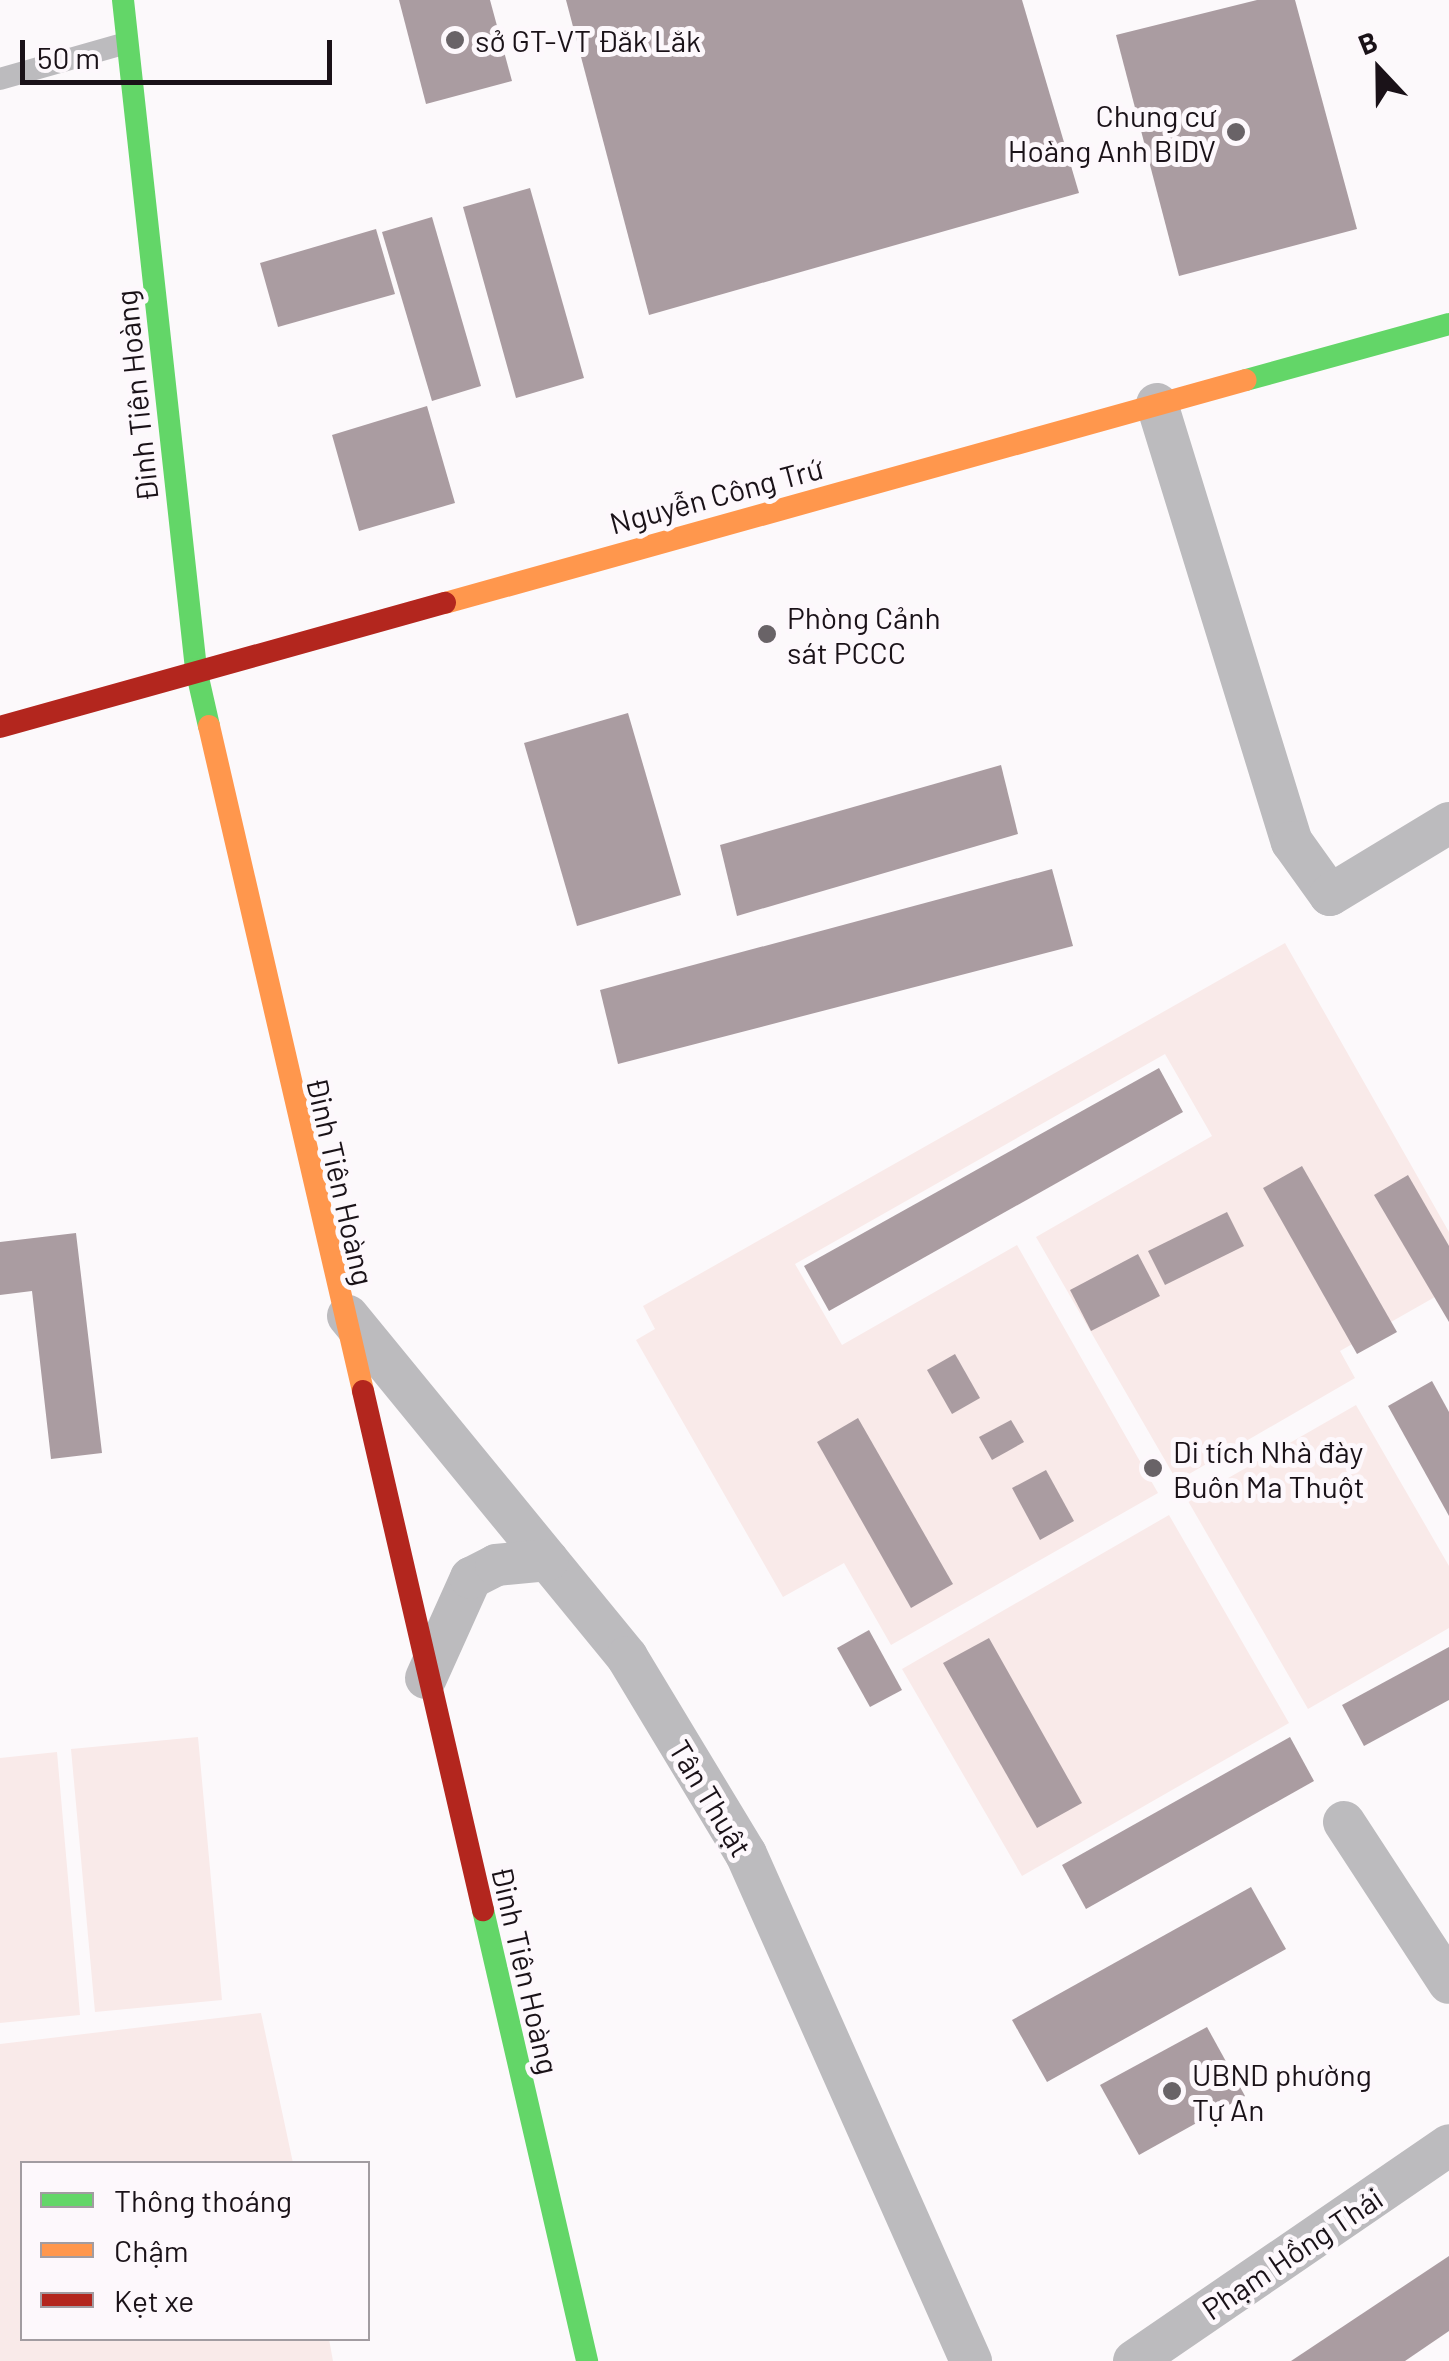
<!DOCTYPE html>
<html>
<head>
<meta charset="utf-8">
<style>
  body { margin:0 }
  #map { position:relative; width:1449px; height:2361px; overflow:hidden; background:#fcf9fb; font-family:Barlow,sans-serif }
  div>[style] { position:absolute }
  .green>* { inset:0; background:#f9eae9 }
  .building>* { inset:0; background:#aa9ca1 }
  .lane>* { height:22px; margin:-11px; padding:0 11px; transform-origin:11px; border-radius:11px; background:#bcbbbe }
  .street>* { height:42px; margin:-21px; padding:0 21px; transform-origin:21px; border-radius:21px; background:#bcbbbe }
  .fast>* { height:22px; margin:-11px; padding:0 11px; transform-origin:11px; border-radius:11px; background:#63d668 }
  .slow>* { height:22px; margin:-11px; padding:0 11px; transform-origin:11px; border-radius:11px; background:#ff974d }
  .jam>* { height:22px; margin:-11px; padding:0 11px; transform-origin:11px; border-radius:11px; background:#b3261e }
  .dots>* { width:28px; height:28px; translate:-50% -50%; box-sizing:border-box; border:5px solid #fdf8fc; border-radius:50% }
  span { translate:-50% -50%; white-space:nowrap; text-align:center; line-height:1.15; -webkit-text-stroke:10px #fdf8fc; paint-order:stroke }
  .poi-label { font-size:30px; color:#1a1218 }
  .left { translate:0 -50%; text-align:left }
  .right { translate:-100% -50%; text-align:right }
  .street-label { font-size:30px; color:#1a1218 }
  .legend { position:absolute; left:20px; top:2161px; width:350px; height:180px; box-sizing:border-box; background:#fdf8fc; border:2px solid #a29ca1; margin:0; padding:12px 18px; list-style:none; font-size:30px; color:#1a1218 }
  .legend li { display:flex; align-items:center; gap:20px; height:50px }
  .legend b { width:50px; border:2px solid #a29ca1 }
  .north { position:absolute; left:1329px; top:20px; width:100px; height:100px; -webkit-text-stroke:8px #fdf8fc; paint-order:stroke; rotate:338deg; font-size:28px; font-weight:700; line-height:40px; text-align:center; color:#1a1218 }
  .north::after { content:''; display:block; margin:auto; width:35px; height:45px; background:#1a1218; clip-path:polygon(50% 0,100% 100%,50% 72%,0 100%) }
  .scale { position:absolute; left:20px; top:40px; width:312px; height:45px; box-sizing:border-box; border:5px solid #1a1218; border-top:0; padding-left:12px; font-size:30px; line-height:35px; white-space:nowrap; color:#1a1218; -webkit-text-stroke:8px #fdf8fc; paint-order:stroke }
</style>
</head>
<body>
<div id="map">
  <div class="green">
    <i style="clip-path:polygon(1285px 943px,1449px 1232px,1449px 1289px,1340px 1351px,1355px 1378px,1177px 1481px,1036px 1237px,1212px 1136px,1165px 1054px,795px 1264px,842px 1345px,1017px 1245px,1158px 1493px,891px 1645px,844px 1563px,783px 1597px,636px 1340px,655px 1329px,643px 1306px)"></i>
    <i style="clip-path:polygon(1356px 1405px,1449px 1566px,1449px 1628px,1308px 1709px,1188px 1501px)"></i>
    <i style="clip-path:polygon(1169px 1515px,1289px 1723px,1022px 1876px,902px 1669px)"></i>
    <i style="clip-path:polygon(198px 1737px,222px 2000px,95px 2012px,71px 1749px)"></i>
    <i style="clip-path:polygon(57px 1752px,80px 2015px,0 2023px,0 1758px)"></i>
    <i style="clip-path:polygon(261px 2013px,293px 2163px,22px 2164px,22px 2338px,329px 2339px,333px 2361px,0 2361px,0 2044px)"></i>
  </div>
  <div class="building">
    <i style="clip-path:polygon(399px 0,490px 0,512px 81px,426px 104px)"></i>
    <i style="clip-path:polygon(566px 0,1022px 0,1079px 193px,649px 315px)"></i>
    <i style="clip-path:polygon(1257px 0,1295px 0,1357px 229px,1179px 276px,1116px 35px)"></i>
    <i style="clip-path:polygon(530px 188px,584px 378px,516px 398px,463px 207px)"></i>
    <i style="clip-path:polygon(432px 217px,481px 386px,432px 401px,382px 232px)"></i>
    <i style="clip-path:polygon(376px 229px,395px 294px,278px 327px,260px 263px)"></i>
    <i style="clip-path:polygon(427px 406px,455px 503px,359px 531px,332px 435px)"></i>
    <i style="clip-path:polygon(628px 713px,681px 895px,577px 926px,524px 743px)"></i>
    <i style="clip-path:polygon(1001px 765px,1018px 834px,737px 916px,720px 845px)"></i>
    <i style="clip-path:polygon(1052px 869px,1073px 946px,618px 1064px,600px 990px)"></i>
    <i style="clip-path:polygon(1159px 1068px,1183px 1112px,829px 1311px,804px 1266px)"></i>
    <i style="clip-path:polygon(1302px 1166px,1397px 1332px,1357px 1354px,1263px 1188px)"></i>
    <i style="clip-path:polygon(1408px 1175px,1449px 1246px,1449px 1322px,1374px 1195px)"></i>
    <i style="clip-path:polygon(1227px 1212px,1244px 1246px,1165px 1285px,1148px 1251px)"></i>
    <i style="clip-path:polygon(76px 1233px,102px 1453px,51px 1459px,32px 1291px,0 1295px,0 1242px)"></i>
    <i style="clip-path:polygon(1138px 1254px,1160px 1296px,1091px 1331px,1070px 1290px)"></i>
    <i style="clip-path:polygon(955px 1354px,980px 1398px,952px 1414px,927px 1370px)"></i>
    <i style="clip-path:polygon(1432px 1381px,1449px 1412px,1449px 1516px,1388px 1406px)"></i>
    <i style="clip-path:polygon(858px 1418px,953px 1584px,911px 1608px,817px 1442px)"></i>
    <i style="clip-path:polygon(1011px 1420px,1024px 1442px,992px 1460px,979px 1437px)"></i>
    <i style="clip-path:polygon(1046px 1470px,1074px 1521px,1040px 1540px,1012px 1488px)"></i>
    <i style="clip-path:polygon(869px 1630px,902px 1690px,870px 1707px,837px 1648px)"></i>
    <i style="clip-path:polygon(989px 1638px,1082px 1803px,1037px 1828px,943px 1663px)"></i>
    <i style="clip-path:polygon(1449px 1647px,1449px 1700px,1364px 1746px,1342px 1705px)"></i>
    <i style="clip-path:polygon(1290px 1737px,1314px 1781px,1086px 1909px,1062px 1865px)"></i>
    <i style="clip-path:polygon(1251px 1887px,1286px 1949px,1047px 2082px,1012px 2020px)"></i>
    <i style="clip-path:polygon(1207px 2027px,1245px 2096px,1139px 2155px,1100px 2085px)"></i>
    <i style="clip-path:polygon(1449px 2256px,1449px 2331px,1405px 2361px,1291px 2361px)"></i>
  </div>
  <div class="lane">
    <i style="left:0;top:79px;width:131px;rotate:-15.9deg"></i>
  </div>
  <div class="street">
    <i style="left:1157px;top:404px;width:458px;rotate:72.9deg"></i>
    <i style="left:1292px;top:842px;width:65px;rotate:54.4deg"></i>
    <i style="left:1330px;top:895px;width:139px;rotate:-31.2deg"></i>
    <i style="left:348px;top:1316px;width:441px;rotate:50.7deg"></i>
    <i style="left:627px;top:1657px;width:230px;rotate:58.9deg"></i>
    <i style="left:746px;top:1854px;width:555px;rotate:66.07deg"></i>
    <i style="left:426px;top:1678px;width:110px;rotate:-65.8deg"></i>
    <i style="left:471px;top:1578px;width:28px;rotate:-27deg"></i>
    <i style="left:496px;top:1565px;width:52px;rotate:-5.5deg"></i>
    <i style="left:1344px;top:1822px;width:192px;rotate:56.9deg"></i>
    <i style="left:1134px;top:2361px;width:382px;rotate:-34.4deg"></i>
  </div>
  <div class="fast">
    <i style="left:123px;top:0;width:673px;rotate:83.77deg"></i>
    <i style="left:196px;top:669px;width:58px;rotate:77.2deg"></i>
    <i style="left:1246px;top:380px;width:211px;rotate:-15.4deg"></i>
    <i style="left:483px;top:1910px;width:463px;rotate:77deg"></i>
  </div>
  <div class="slow">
    <i style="left:445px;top:603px;width:831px;rotate:-15.56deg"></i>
    <i style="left:209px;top:726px;width:683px;rotate:76.96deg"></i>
  </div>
  <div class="jam">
    <i style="left:0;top:727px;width:462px;rotate:-15.6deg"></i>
    <i style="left:363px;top:1391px;width:533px;rotate:76.98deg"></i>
  </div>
  <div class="dots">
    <i style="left:455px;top:40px;background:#696367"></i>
    <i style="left:1236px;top:132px;background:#696367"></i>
    <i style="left:767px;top:634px;background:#696367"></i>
    <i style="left:1153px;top:1468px;background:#696367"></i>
    <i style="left:1172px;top:2091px;background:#696367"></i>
  </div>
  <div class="poi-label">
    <span class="left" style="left:475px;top:40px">sở GT-VT Đăk Lăk</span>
    <span class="right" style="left:1216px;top:132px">Chung cư<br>Hoàng Anh BIDV</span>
    <span class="left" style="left:787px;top:634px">Phòng Cảnh<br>sát PCCC</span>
    <span class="left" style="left:1173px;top:1468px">Di tích Nhà đày<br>Buôn Ma Thuột</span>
    <span class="left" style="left:1192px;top:2091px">UBND phường<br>Tự An</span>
  </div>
  <div class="street-label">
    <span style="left:136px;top:396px;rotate:-96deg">Đinh Tiên Hoàng</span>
    <span style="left:716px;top:495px;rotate:-15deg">Nguyễn Công Trứ</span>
    <span style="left:341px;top:1181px;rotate:77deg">Đinh Tiên Hoàng</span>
    <span style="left:711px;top:1798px;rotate:59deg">Tân Thuật</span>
    <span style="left:526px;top:1970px;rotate:77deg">Đinh Tiên Hoàng</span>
    <span style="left:1292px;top:2253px;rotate:-34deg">Phạm Hồng Thái</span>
  </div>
  <ul class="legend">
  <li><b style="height:12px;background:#63d668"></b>Thông thoáng</li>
  <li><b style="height:12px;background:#ff974d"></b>Chậm</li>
  <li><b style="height:12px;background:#b3261e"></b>Kẹt xe</li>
  </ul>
  <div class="north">B</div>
  <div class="scale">50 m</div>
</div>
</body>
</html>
